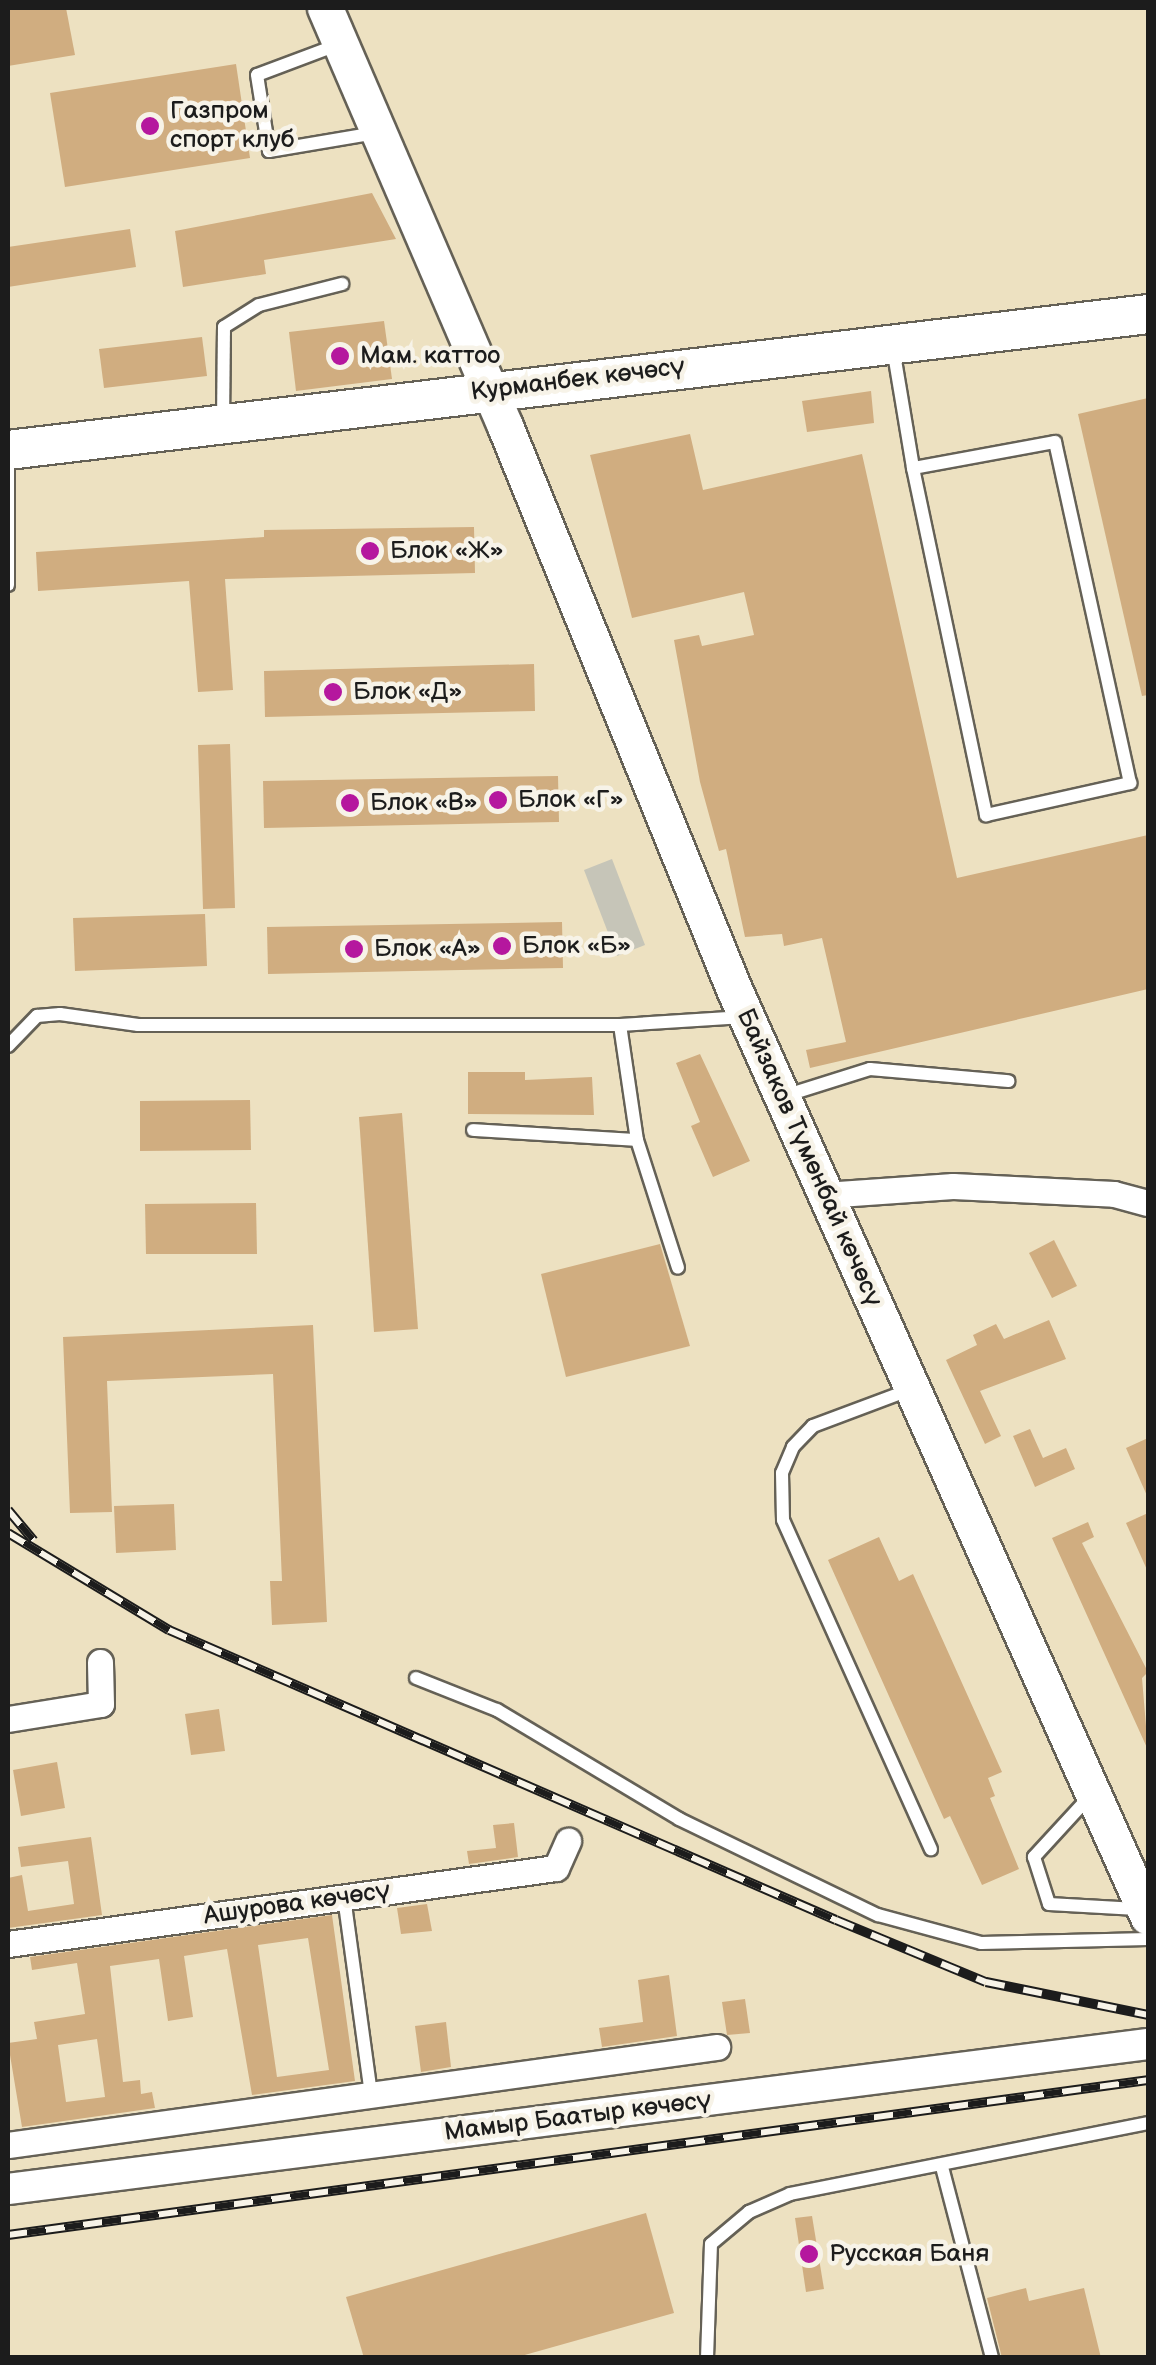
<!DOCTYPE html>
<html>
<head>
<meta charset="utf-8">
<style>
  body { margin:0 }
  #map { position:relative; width:1156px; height:2365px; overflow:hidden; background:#ede1c1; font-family:"Balsamiq Sans",sans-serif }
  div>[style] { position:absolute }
  .industrial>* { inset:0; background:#c6c5b8 }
  .building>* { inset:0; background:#d0ad80 }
  .roads { filter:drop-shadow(2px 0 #656156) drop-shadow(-2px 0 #656156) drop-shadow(0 2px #656156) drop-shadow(0 -2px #656156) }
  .service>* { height:12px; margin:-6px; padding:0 6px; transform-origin:6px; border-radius:6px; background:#fff }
  .minor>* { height:25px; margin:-12.5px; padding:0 12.5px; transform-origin:12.5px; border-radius:12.5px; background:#fff }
  .tertiary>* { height:30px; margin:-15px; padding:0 15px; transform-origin:15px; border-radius:15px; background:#fff }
  .secondary>* { height:35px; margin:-17.5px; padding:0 17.5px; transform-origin:17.5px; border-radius:17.5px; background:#fff }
  .primary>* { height:38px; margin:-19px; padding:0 19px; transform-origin:19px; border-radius:19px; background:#fff }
  .rail>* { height:10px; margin-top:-5px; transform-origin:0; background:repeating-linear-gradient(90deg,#f7f3e8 0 19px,#1c1c1c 0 38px); box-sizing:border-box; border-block:2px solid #1c1c1c }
  .dots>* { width:28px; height:28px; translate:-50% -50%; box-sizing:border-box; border:5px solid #f7f3e8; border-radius:50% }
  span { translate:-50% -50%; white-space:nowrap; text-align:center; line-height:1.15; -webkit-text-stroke:9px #f7f3e8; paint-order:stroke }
  .poi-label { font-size:25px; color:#1c1c1c }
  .left { translate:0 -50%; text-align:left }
  .street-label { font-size:25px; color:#1c1c1c }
  .frame { position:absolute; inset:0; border:10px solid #1c1c1c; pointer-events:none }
</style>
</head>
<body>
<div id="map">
  <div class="industrial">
    <i style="clip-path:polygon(612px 859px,645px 945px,617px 956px,584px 870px)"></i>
  </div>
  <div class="building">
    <i style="clip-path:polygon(8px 8px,66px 8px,75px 55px,8px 66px)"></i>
    <i style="clip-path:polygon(236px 64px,250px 158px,65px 187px,50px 93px)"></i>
    <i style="clip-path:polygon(372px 193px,396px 239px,264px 260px,266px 274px,183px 287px,175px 231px)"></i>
    <i style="clip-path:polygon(130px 229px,136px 267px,8px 287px,8px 247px)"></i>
    <i style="clip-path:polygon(384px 321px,392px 379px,296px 391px,289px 332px)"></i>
    <i style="clip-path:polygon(202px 337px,207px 376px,104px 388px,99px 349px)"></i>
    <i style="clip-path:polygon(871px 391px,874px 423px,807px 432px,802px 401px)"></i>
    <i style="clip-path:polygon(1148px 398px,1148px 695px,1142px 696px,1078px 414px)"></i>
    <i style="clip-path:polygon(690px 434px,703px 490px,862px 454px,957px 878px,1148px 835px,1148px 989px,810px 1068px,806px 1050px,846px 1042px,822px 938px,784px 946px,782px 934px,745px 937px,726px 849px,719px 851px,700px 782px,674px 640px,699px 635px,702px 646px,754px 635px,744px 592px,632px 618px,590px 455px)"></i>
    <i style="clip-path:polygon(474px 527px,475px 573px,225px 579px,233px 690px,198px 692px,189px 581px,38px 591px,36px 552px,264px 537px,264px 530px)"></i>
    <i style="clip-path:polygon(534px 664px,535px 711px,265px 717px,264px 671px)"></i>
    <i style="clip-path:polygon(230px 744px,235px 908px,203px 909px,198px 745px)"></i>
    <i style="clip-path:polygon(558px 776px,559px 822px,264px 828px,263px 781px)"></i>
    <i style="clip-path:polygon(205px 914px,207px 966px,75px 971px,73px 918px)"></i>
    <i style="clip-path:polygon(562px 922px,563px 968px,268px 974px,267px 927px)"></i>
    <i style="clip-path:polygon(700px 1054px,750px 1161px,713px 1177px,691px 1126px,700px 1122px,676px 1063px)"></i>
    <i style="clip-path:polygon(468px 1072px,525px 1072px,525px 1080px,592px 1077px,594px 1115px,468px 1114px)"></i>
    <i style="clip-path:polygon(250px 1100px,251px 1150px,140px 1151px,140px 1101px)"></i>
    <i style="clip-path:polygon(402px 1113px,418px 1329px,374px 1332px,359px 1117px)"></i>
    <i style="clip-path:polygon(256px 1203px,257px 1254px,146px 1254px,145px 1204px)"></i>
    <i style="clip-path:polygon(1054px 1240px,1077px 1286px,1052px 1298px,1029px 1253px)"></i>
    <i style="clip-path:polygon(660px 1244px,690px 1346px,566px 1377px,541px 1274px)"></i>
    <i style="clip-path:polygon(1049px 1320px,1066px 1359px,980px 1391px,1001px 1436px,985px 1444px,946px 1360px,977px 1345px,973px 1335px,996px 1324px,1004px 1339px)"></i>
    <i style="clip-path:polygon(313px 1325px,327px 1622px,272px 1625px,270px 1581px,282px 1581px,273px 1374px,107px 1381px,112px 1512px,70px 1513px,63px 1337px)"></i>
    <i style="clip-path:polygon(1030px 1429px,1043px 1458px,1066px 1448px,1075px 1469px,1035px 1487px,1013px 1436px)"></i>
    <i style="clip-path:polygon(1148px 1438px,1148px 1498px,1126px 1448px)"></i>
    <i style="clip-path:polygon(174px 1504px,176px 1550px,116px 1553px,114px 1506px)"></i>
    <i style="clip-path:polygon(1148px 1513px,1148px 1572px,1126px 1523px)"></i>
    <i style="clip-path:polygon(1088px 1522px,1094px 1537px,1082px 1543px,1148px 1672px,1142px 1678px,1148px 1750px,1052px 1538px)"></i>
    <i style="clip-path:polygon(879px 1537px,899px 1581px,913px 1574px,1002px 1772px,988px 1778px,995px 1796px,990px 1798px,1019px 1869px,982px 1885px,950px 1816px,944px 1819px,828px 1560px)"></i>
    <i style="clip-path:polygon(219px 1709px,225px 1751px,191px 1755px,185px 1714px)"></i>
    <i style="clip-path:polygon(57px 1762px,65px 1808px,21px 1816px,13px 1770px)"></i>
    <i style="clip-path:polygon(514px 1823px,518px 1857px,469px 1864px,467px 1851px,496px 1848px,493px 1825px)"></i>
    <i style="clip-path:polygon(91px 1837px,102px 1915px,8px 1928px,8px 1878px,22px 1875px,28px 1911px,74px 1904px,68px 1861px,21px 1867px,18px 1847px)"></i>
    <i style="clip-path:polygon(427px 1904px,432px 1931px,401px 1934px,397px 1908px)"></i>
    <i style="clip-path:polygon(evenodd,332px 1915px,355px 2081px,252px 2095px,227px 1949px,184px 1956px,193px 2017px,168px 2021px,159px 1959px,110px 1966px,123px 2082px,140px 2080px,141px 2094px,152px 2092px,155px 2108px,22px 2127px,8px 2043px,37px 2039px,34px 2022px,85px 2014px,77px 1963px,32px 1970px,30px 1957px,332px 1915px,308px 1938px,329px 2070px,277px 2077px,258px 1945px,308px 1938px,332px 1915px,97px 2039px,105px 2097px,66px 2102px,58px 2045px,97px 2039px)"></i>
    <i style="clip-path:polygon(669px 1975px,677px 2036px,602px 2047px,599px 2028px,643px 2022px,638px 1980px)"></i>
    <i style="clip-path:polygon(745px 1999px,750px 2033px,727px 2035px,722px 2002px)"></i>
    <i style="clip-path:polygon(446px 2022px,451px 2067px,421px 2072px,415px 2026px)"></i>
    <i style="clip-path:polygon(646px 2213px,674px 2313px,514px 2358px,364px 2358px,346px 2297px)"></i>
    <i style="clip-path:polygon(812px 2216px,824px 2289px,806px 2292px,795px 2218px)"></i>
    <i style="clip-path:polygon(1026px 2288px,1029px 2301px,1084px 2288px,1101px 2358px,1002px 2358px,987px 2298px)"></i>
  </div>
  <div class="roads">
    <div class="service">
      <i style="left:337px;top:45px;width:85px;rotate:159.4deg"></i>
      <i style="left:257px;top:75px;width:77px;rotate:81deg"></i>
      <i style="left:269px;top:151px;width:108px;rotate:-9.6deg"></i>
      <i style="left:893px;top:348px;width:122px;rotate:80.5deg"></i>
      <i style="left:913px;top:468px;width:355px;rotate:78.1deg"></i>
      <i style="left:986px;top:815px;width:148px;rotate:-12.5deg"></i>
      <i style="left:1130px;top:783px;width:349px;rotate:-102.4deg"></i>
      <i style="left:1055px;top:442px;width:144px;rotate:169.6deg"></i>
      <i style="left:223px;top:422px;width:95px;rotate:-89.4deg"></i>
      <i style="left:224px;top:327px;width:41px;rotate:-32.2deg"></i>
      <i style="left:259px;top:305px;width:86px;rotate:-14.2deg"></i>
      <i style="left:8px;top:585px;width:130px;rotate:-90deg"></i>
      <i style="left:620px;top:1025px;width:116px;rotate:81.6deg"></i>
      <i style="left:637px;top:1140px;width:134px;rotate:72.2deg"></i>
      <i style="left:8px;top:1046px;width:42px;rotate:-46deg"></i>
      <i style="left:37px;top:1016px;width:23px;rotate:-5deg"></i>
      <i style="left:60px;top:1014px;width:79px;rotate:8deg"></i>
      <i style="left:138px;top:1025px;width:482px"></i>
      <i style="left:620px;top:1025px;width:124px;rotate:-3.7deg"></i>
      <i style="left:784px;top:1096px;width:90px;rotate:-17.4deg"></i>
      <i style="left:870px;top:1069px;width:139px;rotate:5deg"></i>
      <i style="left:473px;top:1130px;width:164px;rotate:3.5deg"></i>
      <i style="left:909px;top:1390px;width:103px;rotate:159.4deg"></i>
      <i style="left:813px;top:1426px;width:29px;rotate:134deg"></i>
      <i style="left:793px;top:1447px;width:28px;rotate:113deg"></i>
      <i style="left:782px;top:1473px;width:47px;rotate:88.8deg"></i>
      <i style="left:783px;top:1520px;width:361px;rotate:65.8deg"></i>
      <i style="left:416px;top:1678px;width:87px;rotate:21.6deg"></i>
      <i style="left:497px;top:1710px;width:212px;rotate:30.9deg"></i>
      <i style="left:679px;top:1819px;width:221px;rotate:25.8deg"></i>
      <i style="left:878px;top:1915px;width:107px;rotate:15.2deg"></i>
      <i style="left:981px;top:1943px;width:167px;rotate:-1.4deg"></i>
      <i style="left:1090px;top:1796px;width:83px;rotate:132.6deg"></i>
      <i style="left:1034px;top:1857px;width:49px;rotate:72.3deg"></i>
      <i style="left:1049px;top:1904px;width:88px;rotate:3.3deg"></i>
      <i style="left:344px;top:1897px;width:200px;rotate:82.2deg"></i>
      <i style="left:942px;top:2167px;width:197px;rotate:75.3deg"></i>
      <i style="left:707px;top:2358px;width:114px;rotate:-88deg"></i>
      <i style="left:711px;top:2244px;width:50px;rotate:-40.1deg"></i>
      <i style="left:749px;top:2212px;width:45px;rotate:-23.7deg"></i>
      <i style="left:790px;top:2194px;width:365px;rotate:-11.2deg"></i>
    </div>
    <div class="minor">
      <i style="left:824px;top:1195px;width:129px;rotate:-4deg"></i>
      <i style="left:953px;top:1186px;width:161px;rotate:2.8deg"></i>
      <i style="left:1114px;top:1194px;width:35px;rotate:15deg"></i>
      <i style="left:8px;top:1719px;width:94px;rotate:-9.2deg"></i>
      <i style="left:101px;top:1704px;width:42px;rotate:-91.4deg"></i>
      <i style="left:8px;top:1944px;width:553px;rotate:-7.9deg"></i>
      <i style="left:556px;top:1868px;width:30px;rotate:-66deg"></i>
      <i style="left:8px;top:2145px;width:716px;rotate:-7.87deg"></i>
    </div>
    <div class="tertiary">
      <i style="left:8px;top:2189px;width:1149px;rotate:-7.25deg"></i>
    </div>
    <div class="secondary">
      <i style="left:325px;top:8px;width:455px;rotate:66.7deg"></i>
      <i style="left:505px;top:426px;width:608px;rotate:67.87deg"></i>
      <i style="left:734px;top:989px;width:1016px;rotate:65.96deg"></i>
    </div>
    <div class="primary">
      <i style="left:8px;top:450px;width:1148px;rotate:-6.8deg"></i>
    </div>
  </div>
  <div class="rail">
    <i style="left:8px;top:1510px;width:40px;rotate:50deg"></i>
    <i style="left:8px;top:1533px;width:188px;rotate:31.1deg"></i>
    <i style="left:169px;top:1630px;width:727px;rotate:23.5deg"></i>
    <i style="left:836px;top:1920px;width:162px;rotate:22.5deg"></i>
    <i style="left:986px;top:1982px;width:165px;rotate:11.5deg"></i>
    <i style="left:8px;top:2235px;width:1150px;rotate:-7.74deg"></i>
  </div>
  <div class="dots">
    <i style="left:150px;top:126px;background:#b5179e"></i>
    <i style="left:340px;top:356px;background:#b5179e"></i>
    <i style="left:370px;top:551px;background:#b5179e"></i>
    <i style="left:333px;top:692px;background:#b5179e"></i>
    <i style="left:498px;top:800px;background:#b5179e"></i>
    <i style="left:350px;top:803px;background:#b5179e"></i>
    <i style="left:502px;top:946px;background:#b5179e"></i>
    <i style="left:354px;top:949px;background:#b5179e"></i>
    <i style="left:809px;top:2254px;background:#b5179e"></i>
  </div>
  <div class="poi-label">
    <span class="left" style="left:170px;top:126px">Газпром<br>спорт клуб</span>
    <span class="left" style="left:360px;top:356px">Мам. каттоо</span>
    <span class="left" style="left:390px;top:551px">Блок «Ж»</span>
    <span class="left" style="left:353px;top:692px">Блок «Д»</span>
    <span class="left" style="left:518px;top:800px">Блок «Г»</span>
    <span class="left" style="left:370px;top:803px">Блок «В»</span>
    <span class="left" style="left:522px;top:946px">Блок «Б»</span>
    <span class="left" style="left:374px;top:949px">Блок «А»</span>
    <span class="left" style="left:829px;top:2254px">Русская Баня</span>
  </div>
  <div class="street-label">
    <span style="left:578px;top:380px;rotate:-7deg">Курманбек көчөсү</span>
    <span style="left:809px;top:1158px;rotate:66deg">Байзаков Түмөнбай көчөсү</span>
    <span style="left:297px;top:1904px;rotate:-8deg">Ашурова көчөсү</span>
    <span style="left:578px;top:2117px;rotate:-7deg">Мамыр Баатыр көчөсү</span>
  </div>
  <div class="frame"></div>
</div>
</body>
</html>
